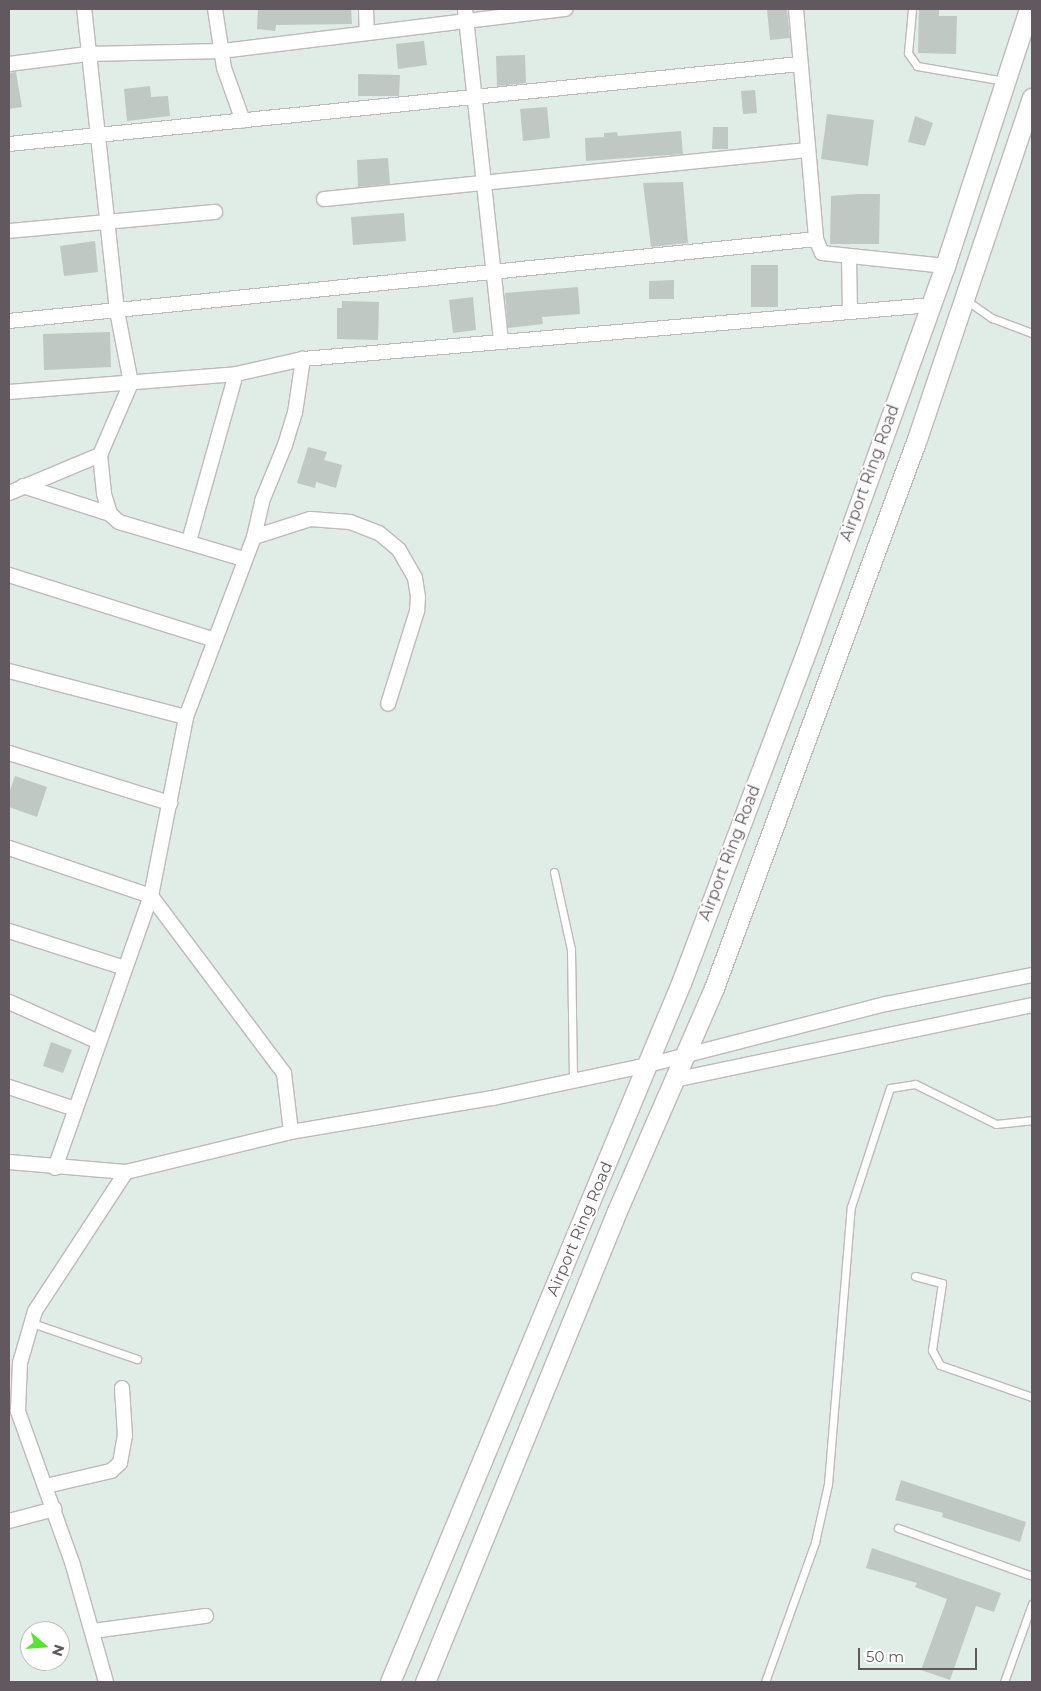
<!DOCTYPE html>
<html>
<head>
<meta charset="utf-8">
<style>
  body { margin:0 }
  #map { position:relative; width:1041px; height:1691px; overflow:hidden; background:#e0ece6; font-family:Montserrat,sans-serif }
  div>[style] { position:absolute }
  .building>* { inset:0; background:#c0c8c3 }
  .roads { filter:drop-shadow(1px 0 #bfb8bd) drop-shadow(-1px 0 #bfb8bd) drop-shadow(0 1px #bfb8bd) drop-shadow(0 -1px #bfb8bd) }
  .service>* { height:7px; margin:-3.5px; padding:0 3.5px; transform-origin:3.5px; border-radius:3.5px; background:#fff }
  .minor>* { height:14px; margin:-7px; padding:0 7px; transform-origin:7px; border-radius:7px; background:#fff }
  .secondary>* { height:19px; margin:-9.5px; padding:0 9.5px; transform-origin:9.5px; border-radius:9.5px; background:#fff }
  span { translate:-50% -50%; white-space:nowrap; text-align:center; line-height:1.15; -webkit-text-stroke:4px #fff; paint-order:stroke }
  .street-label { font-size:16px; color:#61595f }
  .frame { position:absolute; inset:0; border:10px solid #61595f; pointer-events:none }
  .north { position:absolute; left:20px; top:1621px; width:50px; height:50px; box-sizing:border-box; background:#fff; border:1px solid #c0bdbf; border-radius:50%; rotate:108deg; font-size:14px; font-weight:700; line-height:20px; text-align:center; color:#61595f }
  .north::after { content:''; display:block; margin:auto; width:18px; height:22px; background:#53e42e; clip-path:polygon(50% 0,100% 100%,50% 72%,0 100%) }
  .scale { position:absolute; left:858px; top:1648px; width:119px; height:22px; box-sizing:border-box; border:2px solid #61595f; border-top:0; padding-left:6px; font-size:15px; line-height:18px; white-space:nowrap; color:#61595f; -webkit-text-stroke:4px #fff; paint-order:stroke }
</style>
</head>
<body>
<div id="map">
  <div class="building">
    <i style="clip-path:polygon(258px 9px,351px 9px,352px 24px,276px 25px,275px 31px,257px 29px)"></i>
    <i style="clip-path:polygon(787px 9px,790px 38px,770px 40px,767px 10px)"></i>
    <i style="clip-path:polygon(919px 9px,939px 9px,939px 16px,957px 16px,956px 54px,918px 53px)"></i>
    <i style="clip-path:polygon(424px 41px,427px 65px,398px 69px,396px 44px)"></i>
    <i style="clip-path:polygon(525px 55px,526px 83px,497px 86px,496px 56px)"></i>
    <i style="clip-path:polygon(16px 72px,22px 107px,9px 109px,9px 73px)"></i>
    <i style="clip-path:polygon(358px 74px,400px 75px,399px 96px,358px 96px)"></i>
    <i style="clip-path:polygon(150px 86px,151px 97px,168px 96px,170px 116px,127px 121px,124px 89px)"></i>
    <i style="clip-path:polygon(755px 90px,757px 113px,743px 114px,741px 91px)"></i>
    <i style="clip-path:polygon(547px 107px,550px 138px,523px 141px,520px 109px)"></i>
    <i style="clip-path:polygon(827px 114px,874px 120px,868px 166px,821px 159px)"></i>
    <i style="clip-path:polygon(915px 116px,933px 123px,925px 146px,908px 142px)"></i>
    <i style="clip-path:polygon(713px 127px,728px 127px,728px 149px,712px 149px)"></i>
    <i style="clip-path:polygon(681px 131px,683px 154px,586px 161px,585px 138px,604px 137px,604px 133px,617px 132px,618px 136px)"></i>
    <i style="clip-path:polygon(388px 158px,390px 184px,358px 187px,357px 160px)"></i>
    <i style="clip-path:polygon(683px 182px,688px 243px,651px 247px,643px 183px)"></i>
    <i style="clip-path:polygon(858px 194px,880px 194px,879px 244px,830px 244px,831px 196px)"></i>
    <i style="clip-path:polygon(404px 213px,406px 241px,353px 245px,351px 217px)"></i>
    <i style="clip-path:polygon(95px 241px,98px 272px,64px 276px,60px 246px)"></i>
    <i style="clip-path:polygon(751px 265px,778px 265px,778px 307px,751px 307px)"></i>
    <i style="clip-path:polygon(674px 280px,674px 299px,649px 299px,649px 281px)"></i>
    <i style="clip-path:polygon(578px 287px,580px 314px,542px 317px,543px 324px,508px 328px,505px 293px)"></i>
    <i style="clip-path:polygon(473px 297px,476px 330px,453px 333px,449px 300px)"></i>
    <i style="clip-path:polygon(342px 301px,379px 302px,378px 340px,337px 339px,337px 308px,342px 308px)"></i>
    <i style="clip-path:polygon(110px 332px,111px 367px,44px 370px,43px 334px)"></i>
    <i style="clip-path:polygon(308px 447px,327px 452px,324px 460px,342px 465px,336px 488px,316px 482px,315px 488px,297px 483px)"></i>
    <i style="clip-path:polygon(15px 776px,47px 787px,37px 817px,9px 807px,9px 793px)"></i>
    <i style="clip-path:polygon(51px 1042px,72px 1050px,63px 1073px,43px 1066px)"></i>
    <i style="clip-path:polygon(901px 1480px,1026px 1522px,1020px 1542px,942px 1517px,943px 1513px,895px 1500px)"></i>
    <i style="clip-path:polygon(872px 1548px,1001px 1593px,994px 1612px,976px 1606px,950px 1680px,921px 1670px,947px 1599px,915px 1587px,917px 1583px,866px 1568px)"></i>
  </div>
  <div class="roads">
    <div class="service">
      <i style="left:912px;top:9px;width:44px;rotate:95.2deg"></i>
      <i style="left:908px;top:53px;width:16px;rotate:55deg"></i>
      <i style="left:917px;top:66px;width:89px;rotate:9.7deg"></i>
      <i style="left:966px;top:300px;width:32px;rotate:35deg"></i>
      <i style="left:992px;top:318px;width:43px;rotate:20.6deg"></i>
      <i style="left:554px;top:872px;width:79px;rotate:77.6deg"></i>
      <i style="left:571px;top:949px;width:132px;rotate:89.1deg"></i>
      <i style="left:915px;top:1276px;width:28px;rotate:15deg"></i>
      <i style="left:942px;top:1283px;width:68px;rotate:98.5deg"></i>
      <i style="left:932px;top:1350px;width:17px;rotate:62deg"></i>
      <i style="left:940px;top:1365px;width:97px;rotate:19.2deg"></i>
      <i style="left:32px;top:1323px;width:111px;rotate:18.9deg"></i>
      <i style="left:898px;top:1528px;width:142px;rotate:19.7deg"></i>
      <i style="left:765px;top:1682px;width:149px;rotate:-70.3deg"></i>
      <i style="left:815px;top:1542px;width:59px;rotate:-77.4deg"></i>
      <i style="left:828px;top:1484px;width:278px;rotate:-85.3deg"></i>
      <i style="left:851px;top:1207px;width:125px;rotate:-71.9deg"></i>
      <i style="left:890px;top:1088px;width:25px;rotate:-9deg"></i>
      <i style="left:915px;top:1084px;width:90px;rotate:26.3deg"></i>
      <i style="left:996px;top:1124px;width:36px;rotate:-6deg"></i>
      <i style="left:1004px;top:1682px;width:83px;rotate:-70.3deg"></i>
    </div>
    <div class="minor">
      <i style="left:215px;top:9px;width:60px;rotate:81.3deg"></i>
      <i style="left:224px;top:68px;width:56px;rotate:70.3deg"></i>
      <i style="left:366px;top:9px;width:23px;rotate:88deg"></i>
      <i style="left:465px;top:9px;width:334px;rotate:83.8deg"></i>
      <i style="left:796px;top:9px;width:231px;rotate:85deg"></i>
      <i style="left:816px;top:239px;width:15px;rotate:67deg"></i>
      <i style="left:822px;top:253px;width:124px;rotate:6deg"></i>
      <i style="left:9px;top:64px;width:79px;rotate:-7.3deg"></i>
      <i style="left:87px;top:54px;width:135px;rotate:-1.3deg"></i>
      <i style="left:222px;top:51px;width:346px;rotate:-7deg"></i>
      <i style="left:9px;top:144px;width:795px;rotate:-5.78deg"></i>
      <i style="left:324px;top:199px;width:486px;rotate:-5.8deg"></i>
      <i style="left:9px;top:231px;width:207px;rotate:-5.3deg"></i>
      <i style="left:849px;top:256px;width:55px;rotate:89deg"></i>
      <i style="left:9px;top:321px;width:811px;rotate:-5.8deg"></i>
      <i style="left:9px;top:392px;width:228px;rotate:-4.5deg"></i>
      <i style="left:236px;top:374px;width:69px;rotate:-12.6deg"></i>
      <i style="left:303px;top:359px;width:630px;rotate:-4.91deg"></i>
      <i style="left:100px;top:455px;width:39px;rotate:84deg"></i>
      <i style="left:104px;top:494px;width:21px;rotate:73deg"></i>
      <i style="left:110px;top:514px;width:12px;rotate:42deg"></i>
      <i style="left:119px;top:522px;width:130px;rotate:16.5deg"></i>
      <i style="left:23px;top:486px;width:91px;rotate:17.8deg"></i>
      <i style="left:9px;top:493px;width:99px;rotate:-22.7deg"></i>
      <i style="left:100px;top:455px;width:78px;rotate:-66.7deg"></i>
      <i style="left:131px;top:383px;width:73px;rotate:-101deg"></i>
      <i style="left:117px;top:311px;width:304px;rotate:-96.2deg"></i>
      <i style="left:254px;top:537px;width:59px;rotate:-17.8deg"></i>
      <i style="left:310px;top:519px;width:40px;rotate:4.3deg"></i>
      <i style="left:350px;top:522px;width:31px;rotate:21deg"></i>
      <i style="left:379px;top:533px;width:26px;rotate:40deg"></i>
      <i style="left:399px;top:550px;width:32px;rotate:60deg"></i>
      <i style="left:415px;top:578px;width:19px;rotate:81deg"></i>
      <i style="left:418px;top:597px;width:14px;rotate:94deg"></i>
      <i style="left:417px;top:611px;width:97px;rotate:107.3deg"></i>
      <i style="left:189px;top:541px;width:173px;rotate:-74.3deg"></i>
      <i style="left:9px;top:575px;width:216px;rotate:17.5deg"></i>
      <i style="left:9px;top:671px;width:183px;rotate:14.6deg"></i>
      <i style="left:9px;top:753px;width:169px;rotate:17.3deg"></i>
      <i style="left:9px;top:848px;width:150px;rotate:18.7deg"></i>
      <i style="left:151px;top:896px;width:221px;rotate:53.1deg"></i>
      <i style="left:284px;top:1073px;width:59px;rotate:83.2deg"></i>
      <i style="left:9px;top:931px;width:122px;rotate:17.7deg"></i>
      <i style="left:9px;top:1002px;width:98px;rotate:24deg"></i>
      <i style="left:674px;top:1080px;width:366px;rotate:-11.8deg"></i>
      <i style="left:9px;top:1087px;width:70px;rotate:18.4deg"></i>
      <i style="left:9px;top:1162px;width:117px;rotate:4.9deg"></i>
      <i style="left:126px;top:1172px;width:170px;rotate:-13.6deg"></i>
      <i style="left:291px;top:1132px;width:205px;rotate:-9.6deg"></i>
      <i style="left:493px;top:1098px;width:158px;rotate:-12deg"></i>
      <i style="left:648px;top:1065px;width:246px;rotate:-14.4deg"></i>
      <i style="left:886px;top:1004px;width:149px;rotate:-11.2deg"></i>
      <i style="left:55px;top:1168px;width:288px;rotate:-70.6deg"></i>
      <i style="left:151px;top:896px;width:182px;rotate:-78.9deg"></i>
      <i style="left:186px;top:717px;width:192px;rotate:-69.3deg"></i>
      <i style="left:254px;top:537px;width:37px;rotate:-77deg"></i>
      <i style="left:262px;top:501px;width:61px;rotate:-67.7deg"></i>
      <i style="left:285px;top:445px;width:34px;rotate:-73deg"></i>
      <i style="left:295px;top:413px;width:55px;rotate:-81.6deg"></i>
      <i style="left:46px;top:1486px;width:67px;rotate:-13deg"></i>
      <i style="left:111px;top:1471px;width:12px;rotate:-42deg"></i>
      <i style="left:120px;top:1463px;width:27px;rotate:-80deg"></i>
      <i style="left:125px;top:1436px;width:48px;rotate:-93.6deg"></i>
      <i style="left:9px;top:1521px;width:47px;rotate:-14.9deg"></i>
      <i style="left:93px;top:1631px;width:114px;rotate:-7.6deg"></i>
      <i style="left:106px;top:1682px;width:122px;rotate:-105.8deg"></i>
      <i style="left:73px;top:1565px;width:164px;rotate:-109.7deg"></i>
      <i style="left:18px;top:1411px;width:48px;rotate:-87.6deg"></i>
      <i style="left:20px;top:1363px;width:54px;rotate:-73.9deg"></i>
      <i style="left:35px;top:1311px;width:166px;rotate:-56.8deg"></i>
    </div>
    <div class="secondary">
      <i style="left:390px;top:1682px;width:757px;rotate:-67.4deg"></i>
      <i style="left:681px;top:983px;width:366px;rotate:-69.3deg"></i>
      <i style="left:810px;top:641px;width:399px;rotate:-70.2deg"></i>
      <i style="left:945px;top:266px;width:270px;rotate:-71.9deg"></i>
      <i style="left:425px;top:1682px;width:509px;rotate:-67.82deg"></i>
      <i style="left:617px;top:1211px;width:243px;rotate:-66.5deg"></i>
      <i style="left:714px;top:988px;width:585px;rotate:-69.71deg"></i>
      <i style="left:917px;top:439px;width:360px;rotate:-71.4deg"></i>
    </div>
  </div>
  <div class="street-label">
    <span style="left:870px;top:473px;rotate:-70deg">Airport Ring Road</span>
    <span style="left:730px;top:853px;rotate:-69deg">Airport Ring Road</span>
    <span style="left:580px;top:1229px;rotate:-67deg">Airport Ring Road</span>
  </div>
  <div class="frame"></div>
  <div class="north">N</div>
  <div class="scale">50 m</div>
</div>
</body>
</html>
